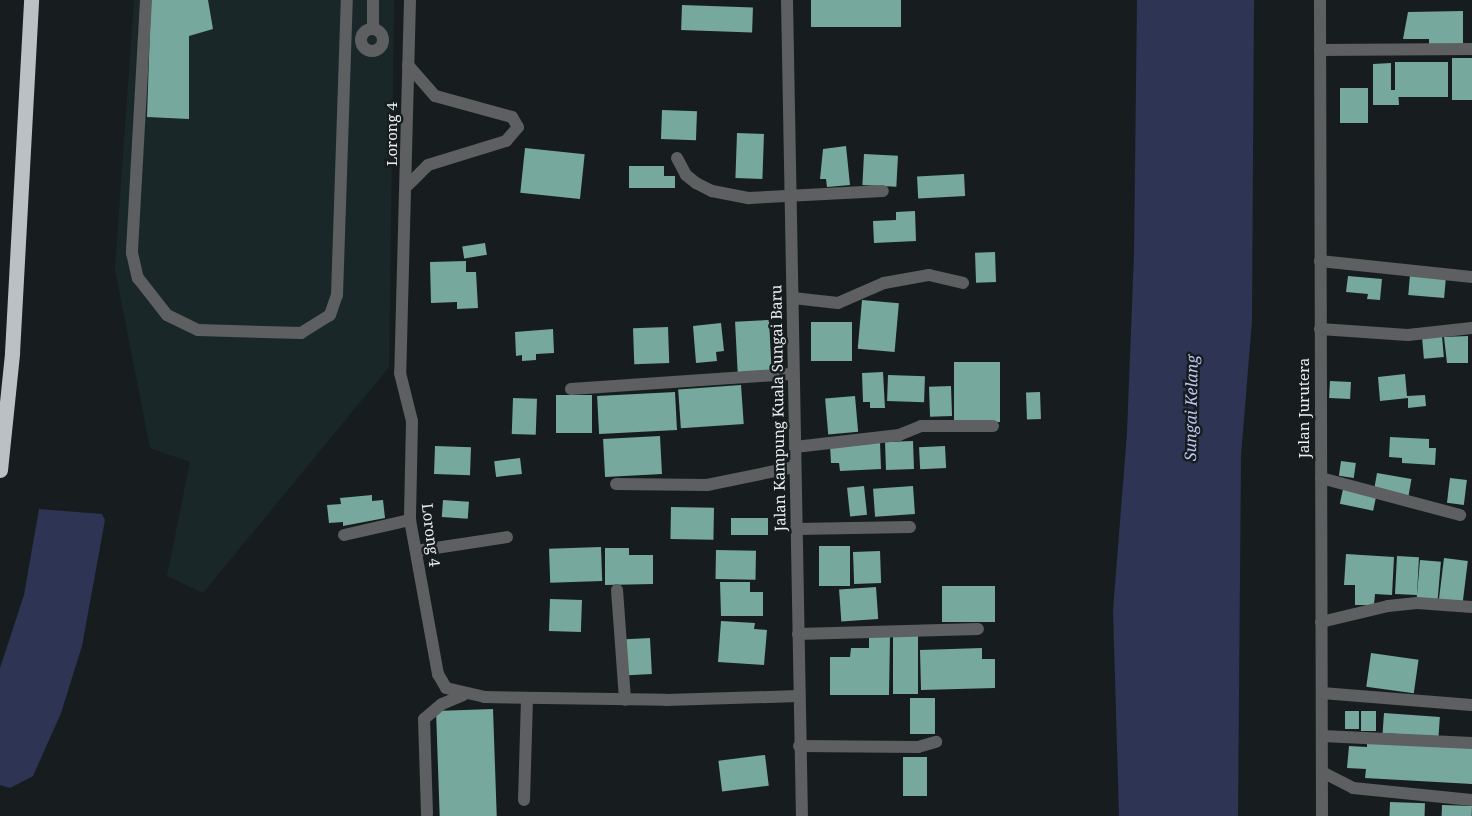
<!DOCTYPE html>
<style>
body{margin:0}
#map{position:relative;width:1472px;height:816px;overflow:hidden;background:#171d1e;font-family:"Noto Serif",serif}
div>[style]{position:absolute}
.built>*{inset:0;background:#1a2729}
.water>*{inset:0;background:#2e3453}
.building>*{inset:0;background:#77a89d;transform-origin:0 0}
.minor>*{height:12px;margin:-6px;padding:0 6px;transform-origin:6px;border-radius:6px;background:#5d5f61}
.minor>.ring{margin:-6px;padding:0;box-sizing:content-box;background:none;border:12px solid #5d5f61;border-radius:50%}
.highway>*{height:15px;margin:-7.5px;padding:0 7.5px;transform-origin:7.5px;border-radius:7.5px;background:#bbc0c5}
span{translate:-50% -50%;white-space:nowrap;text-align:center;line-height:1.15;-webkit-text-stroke:5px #171d1e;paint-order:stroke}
.street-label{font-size:15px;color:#ebefef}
.water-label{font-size:16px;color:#bbc6f5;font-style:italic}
</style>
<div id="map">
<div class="built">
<i style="clip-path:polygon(134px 0,394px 0,389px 367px,203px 593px,167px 576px,190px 462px,150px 448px,115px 269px)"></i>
</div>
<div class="water">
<i style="clip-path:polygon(1137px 0,1254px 0,1252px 321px,1241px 456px,1238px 816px,1119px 816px,1113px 610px,1127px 433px,1134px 253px)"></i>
<i style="clip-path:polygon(39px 509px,102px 514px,105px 520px,82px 646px,61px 713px,33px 776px,10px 788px,0 785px,0 668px,24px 595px)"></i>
</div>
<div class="building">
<i style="clip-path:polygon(151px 0,208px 0,213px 29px,189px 36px,189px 119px,147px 117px)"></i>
<i style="left:811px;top:0;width:90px;height:27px"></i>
<i style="left:682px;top:5px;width:71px;height:25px;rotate:2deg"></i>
<i style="clip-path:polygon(1463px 11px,1463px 44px,1429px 45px,1429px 39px,1403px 39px,1408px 12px)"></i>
<i style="left:1472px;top:58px;width:42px;height:20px;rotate:90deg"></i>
<i style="left:1448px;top:62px;width:35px;height:53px;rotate:90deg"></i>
<i style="clip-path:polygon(1391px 63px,1391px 90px,1398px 90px,1399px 105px,1373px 105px,1373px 64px)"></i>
<i style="left:1368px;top:88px;width:35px;height:28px;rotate:90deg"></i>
<i style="left:662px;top:110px;width:35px;height:29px;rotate:2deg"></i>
<i style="left:737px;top:133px;width:27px;height:45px;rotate:2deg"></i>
<i style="clip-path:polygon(846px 146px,850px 185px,827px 187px,826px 179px,820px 179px,823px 149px)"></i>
<i style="left:525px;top:148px;width:60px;height:45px;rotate:6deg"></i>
<i style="left:864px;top:154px;width:34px;height:31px;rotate:3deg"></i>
<i style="clip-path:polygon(629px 166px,664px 166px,664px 176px,675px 176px,675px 188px,629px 188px)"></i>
<i style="left:964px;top:174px;width:22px;height:47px;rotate:87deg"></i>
<i style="clip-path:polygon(915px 211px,916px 241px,874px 243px,873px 221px,896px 220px,896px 212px)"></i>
<i style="left:485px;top:243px;width:12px;height:23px;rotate:81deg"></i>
<i style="left:995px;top:252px;width:30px;height:20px;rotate:88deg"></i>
<i style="clip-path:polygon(466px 261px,466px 272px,476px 272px,478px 308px,457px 309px,457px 302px,431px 303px,430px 262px)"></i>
<i style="left:1410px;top:275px;width:36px;height:20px;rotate:5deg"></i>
<i style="clip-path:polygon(1348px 276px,1382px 279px,1380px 300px,1367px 299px,1368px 294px,1346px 292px)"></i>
<i style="left:862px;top:300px;width:37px;height:49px;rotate:5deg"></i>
<i style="left:769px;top:320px;width:53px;height:34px;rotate:87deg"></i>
<i style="left:811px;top:322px;width:41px;height:39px"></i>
<i style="clip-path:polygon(721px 323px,724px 351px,716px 352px,717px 361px,696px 363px,693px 326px)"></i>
<i style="left:668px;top:327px;width:36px;height:35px;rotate:88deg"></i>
<i style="clip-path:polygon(553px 329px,554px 353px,536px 354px,536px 360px,522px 361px,522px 355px,516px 356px,515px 332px)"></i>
<i style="left:1442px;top:336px;width:21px;height:20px;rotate:85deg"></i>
<i style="clip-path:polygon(1468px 336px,1468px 363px,1447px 363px,1444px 337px)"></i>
<i style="left:954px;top:362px;width:46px;height:60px"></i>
<i style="clip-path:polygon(883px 372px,885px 408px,870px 408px,870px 402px,863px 402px,862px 373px)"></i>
<i style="clip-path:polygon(1405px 374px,1407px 396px,1425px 395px,1426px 406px,1408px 408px,1408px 398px,1380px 401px,1378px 377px)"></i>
<i style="left:888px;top:375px;width:37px;height:26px;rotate:2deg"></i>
<i style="left:1330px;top:381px;width:21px;height:17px;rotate:3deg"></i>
<i style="left:741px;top:385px;width:39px;height:63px;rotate:86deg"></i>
<i style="left:951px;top:386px;width:30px;height:22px;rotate:88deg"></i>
<i style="left:675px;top:392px;width:38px;height:78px;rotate:87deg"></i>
<i style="left:1040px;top:392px;width:27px;height:14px;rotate:88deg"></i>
<i style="left:556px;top:395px;width:36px;height:38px"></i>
<i style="left:855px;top:396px;width:36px;height:30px;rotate:85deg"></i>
<i style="left:513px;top:398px;width:24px;height:36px;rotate:2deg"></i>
<i style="left:660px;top:436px;width:38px;height:57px;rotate:87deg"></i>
<i style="clip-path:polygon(1390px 437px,1429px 439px,1429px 448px,1436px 448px,1435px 465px,1402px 463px,1402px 458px,1389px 457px)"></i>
<i style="left:913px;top:441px;width:28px;height:28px;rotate:88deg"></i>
<i style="clip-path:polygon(880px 442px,881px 469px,840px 471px,839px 463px,831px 463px,830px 445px)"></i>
<i style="left:435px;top:446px;width:36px;height:28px;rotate:2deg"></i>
<i style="left:945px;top:446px;width:22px;height:26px;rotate:87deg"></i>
<i style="left:520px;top:458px;width:16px;height:26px;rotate:83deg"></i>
<i style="left:1341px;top:461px;width:15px;height:15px;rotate:8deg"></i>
<i style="left:1377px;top:473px;width:35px;height:19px;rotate:10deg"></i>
<i style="left:1450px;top:478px;width:17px;height:25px;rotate:7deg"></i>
<i style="left:864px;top:486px;width:29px;height:17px;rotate:84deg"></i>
<i style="left:913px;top:486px;width:28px;height:40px;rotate:86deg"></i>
<i style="left:1343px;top:489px;width:34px;height:15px;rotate:12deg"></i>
<i style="clip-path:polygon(372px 495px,372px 501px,383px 500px,385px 518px,343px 526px,343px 522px,329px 523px,327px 505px,341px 504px,340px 498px)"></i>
<i style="left:443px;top:500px;width:26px;height:17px;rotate:4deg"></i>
<i style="left:671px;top:507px;width:43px;height:32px;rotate:1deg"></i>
<i style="left:768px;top:518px;width:17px;height:37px;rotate:90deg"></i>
<i style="left:819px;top:546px;width:31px;height:40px"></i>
<i style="left:601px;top:547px;width:34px;height:52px;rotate:88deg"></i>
<i style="clip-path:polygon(605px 548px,629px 548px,629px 555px,653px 555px,653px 584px,605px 585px)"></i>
<i style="left:716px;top:550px;width:40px;height:29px;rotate:1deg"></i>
<i style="left:880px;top:551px;width:32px;height:27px;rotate:88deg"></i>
<i style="clip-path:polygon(1346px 554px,1394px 557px,1392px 595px,1375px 594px,1374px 605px,1355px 605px,1355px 585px,1344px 585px)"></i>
<i style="left:1397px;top:556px;width:22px;height:38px;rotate:3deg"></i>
<i style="left:1444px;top:558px;width:24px;height:44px;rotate:7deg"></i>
<i style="left:1420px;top:560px;width:21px;height:38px;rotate:5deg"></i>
<i style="clip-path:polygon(720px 582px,750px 582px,750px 592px,763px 592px,763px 616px,721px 616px)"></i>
<i style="left:995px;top:586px;width:36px;height:53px;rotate:90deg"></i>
<i style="left:876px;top:587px;width:32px;height:37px;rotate:86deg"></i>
<i style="left:550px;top:599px;width:32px;height:32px;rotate:2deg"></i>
<i style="clip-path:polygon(721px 621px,755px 623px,754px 629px,767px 630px,764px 665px,718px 662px)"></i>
<i style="clip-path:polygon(869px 636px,890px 636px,889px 695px,830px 695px,830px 657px,850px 657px,851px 648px,869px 648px)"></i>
<i style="left:893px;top:636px;width:25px;height:58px"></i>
<i style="left:650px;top:638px;width:36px;height:24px;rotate:87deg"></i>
<i style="clip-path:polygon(982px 648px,982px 659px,995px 659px,995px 688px,921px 690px,920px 650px)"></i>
<i style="left:1371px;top:653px;width:48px;height:34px;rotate:8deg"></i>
<i style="left:910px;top:698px;width:25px;height:36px"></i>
<i style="left:493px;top:709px;width:107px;height:57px;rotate:88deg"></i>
<i style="left:1345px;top:711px;width:14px;height:18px"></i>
<i style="left:1361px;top:711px;width:15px;height:20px"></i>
<i style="left:1384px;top:713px;width:56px;height:20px;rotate:4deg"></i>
<i style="clip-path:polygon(1367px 742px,1472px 748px,1472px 784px,1365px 778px,1366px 769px,1347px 768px,1349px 746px,1367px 747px)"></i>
<i style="left:765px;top:755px;width:31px;height:47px;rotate:83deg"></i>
<i style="left:927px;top:757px;width:39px;height:24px;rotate:90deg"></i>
<i style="left:1390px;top:802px;width:35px;height:14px;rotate:2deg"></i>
<i style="left:1442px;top:805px;width:30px;height:11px;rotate:2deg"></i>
</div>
<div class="minor">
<i style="left:146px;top:0;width:253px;rotate:93.2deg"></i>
<i style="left:132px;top:253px;width:26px;rotate:77deg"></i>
<i style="left:138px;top:278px;width:47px;rotate:51.9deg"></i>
<i style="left:167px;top:315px;width:34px;rotate:26deg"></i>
<i style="left:198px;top:330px;width:103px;rotate:1.7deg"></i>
<i style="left:301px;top:333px;width:34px;rotate:-32deg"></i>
<i style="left:330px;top:315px;width:21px;rotate:-71deg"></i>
<i style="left:337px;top:295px;width:295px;rotate:-88.1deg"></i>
<i style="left:410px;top:0;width:373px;rotate:91.5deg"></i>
<i style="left:400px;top:373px;width:49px;rotate:76deg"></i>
<i style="left:412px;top:421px;width:99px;rotate:91.2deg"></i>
<i style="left:410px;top:520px;width:157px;rotate:79.7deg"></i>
<i style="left:438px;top:674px;width:16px;rotate:60deg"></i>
<i style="left:446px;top:688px;width:39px;rotate:13deg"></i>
<i style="left:484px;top:697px;width:182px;rotate:0.9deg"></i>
<i style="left:666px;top:700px;width:132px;rotate:-1.7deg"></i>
<i style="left:787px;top:0;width:816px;rotate:88.95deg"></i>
<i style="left:1320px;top:0;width:816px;rotate:89.86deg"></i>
<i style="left:373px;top:29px;width:29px;rotate:-90deg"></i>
<i class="ring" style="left:361px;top:29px;width:10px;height:10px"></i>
<i style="left:1320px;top:50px;width:152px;rotate:-0.4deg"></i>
<i style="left:677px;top:158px;width:19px;rotate:62deg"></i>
<i style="left:686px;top:175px;width:13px;rotate:39deg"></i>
<i style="left:696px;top:183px;width:18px;rotate:27deg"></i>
<i style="left:712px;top:191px;width:38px;rotate:11deg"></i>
<i style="left:749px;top:198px;width:134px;rotate:-3deg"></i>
<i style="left:408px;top:185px;width:28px;rotate:-45deg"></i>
<i style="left:428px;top:165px;width:82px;rotate:-17.1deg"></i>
<i style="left:506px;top:141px;width:18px;rotate:-49deg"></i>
<i style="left:518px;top:127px;width:12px;rotate:-121deg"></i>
<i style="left:512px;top:117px;width:80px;rotate:-164.7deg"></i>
<i style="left:435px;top:96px;width:41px;rotate:-131.1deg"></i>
<i style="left:1320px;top:261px;width:153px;rotate:6deg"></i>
<i style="left:793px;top:298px;width:45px;rotate:6.3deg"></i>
<i style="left:838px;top:303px;width:50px;rotate:-23.5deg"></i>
<i style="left:884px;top:283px;width:46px;rotate:-10.1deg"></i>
<i style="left:929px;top:275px;width:35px;rotate:13deg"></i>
<i style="left:1320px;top:329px;width:88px;rotate:3.9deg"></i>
<i style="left:1408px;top:335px;width:64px;rotate:-6.2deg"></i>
<i style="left:571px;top:389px;width:223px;rotate:-3.9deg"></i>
<i style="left:795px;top:447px;width:105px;rotate:-6.6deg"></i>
<i style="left:899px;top:435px;width:24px;rotate:-22deg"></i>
<i style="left:921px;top:426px;width:72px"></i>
<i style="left:1321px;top:478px;width:144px;rotate:14.9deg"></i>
<i style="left:616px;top:484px;width:91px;rotate:0.6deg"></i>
<i style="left:707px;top:485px;width:90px;rotate:-11.6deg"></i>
<i style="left:796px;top:529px;width:114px;rotate:-1deg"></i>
<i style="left:344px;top:535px;width:68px;rotate:-12.8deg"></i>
<i style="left:416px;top:551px;width:92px;rotate:-8.7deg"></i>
<i style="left:617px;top:590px;width:110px;rotate:85.8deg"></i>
<i style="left:1321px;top:622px;width:69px;rotate:-13.4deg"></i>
<i style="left:1388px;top:606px;width:29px;rotate:-6deg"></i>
<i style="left:1417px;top:603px;width:55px;rotate:4.2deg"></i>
<i style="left:798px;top:634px;width:180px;rotate:-1.6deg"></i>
<i style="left:1322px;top:693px;width:150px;rotate:4.6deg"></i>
<i style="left:1322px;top:736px;width:150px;rotate:2.7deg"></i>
<i style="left:799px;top:746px;width:119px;rotate:0.5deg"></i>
<i style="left:918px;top:747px;width:19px;rotate:-16deg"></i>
<i style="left:1324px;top:773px;width:33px;rotate:27deg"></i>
<i style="left:1353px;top:788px;width:120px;rotate:5.8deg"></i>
<i style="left:524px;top:800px;width:102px;rotate:-88.3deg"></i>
<i style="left:427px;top:814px;width:95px;rotate:-91.8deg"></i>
<i style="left:424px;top:719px;width:23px;rotate:-40deg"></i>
<i style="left:442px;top:704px;width:23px;rotate:-23deg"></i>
</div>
<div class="highway">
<i style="left:0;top:470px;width:118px;rotate:-84.1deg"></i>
<i style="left:12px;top:353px;width:354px;rotate:-86.9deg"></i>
</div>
<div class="street-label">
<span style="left:392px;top:134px;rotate:-90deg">Lorong 4</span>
<span style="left:778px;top:408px;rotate:-91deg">Jalan Kampung Kuala Sungai Baru</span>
<span style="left:1304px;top:408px;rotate:-90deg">Jalan Jurutera</span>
<span style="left:431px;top:535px;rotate:83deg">Lorong 4</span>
</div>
<div class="water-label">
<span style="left:1191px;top:408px;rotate:-89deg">Sungai Kelang</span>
</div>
</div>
